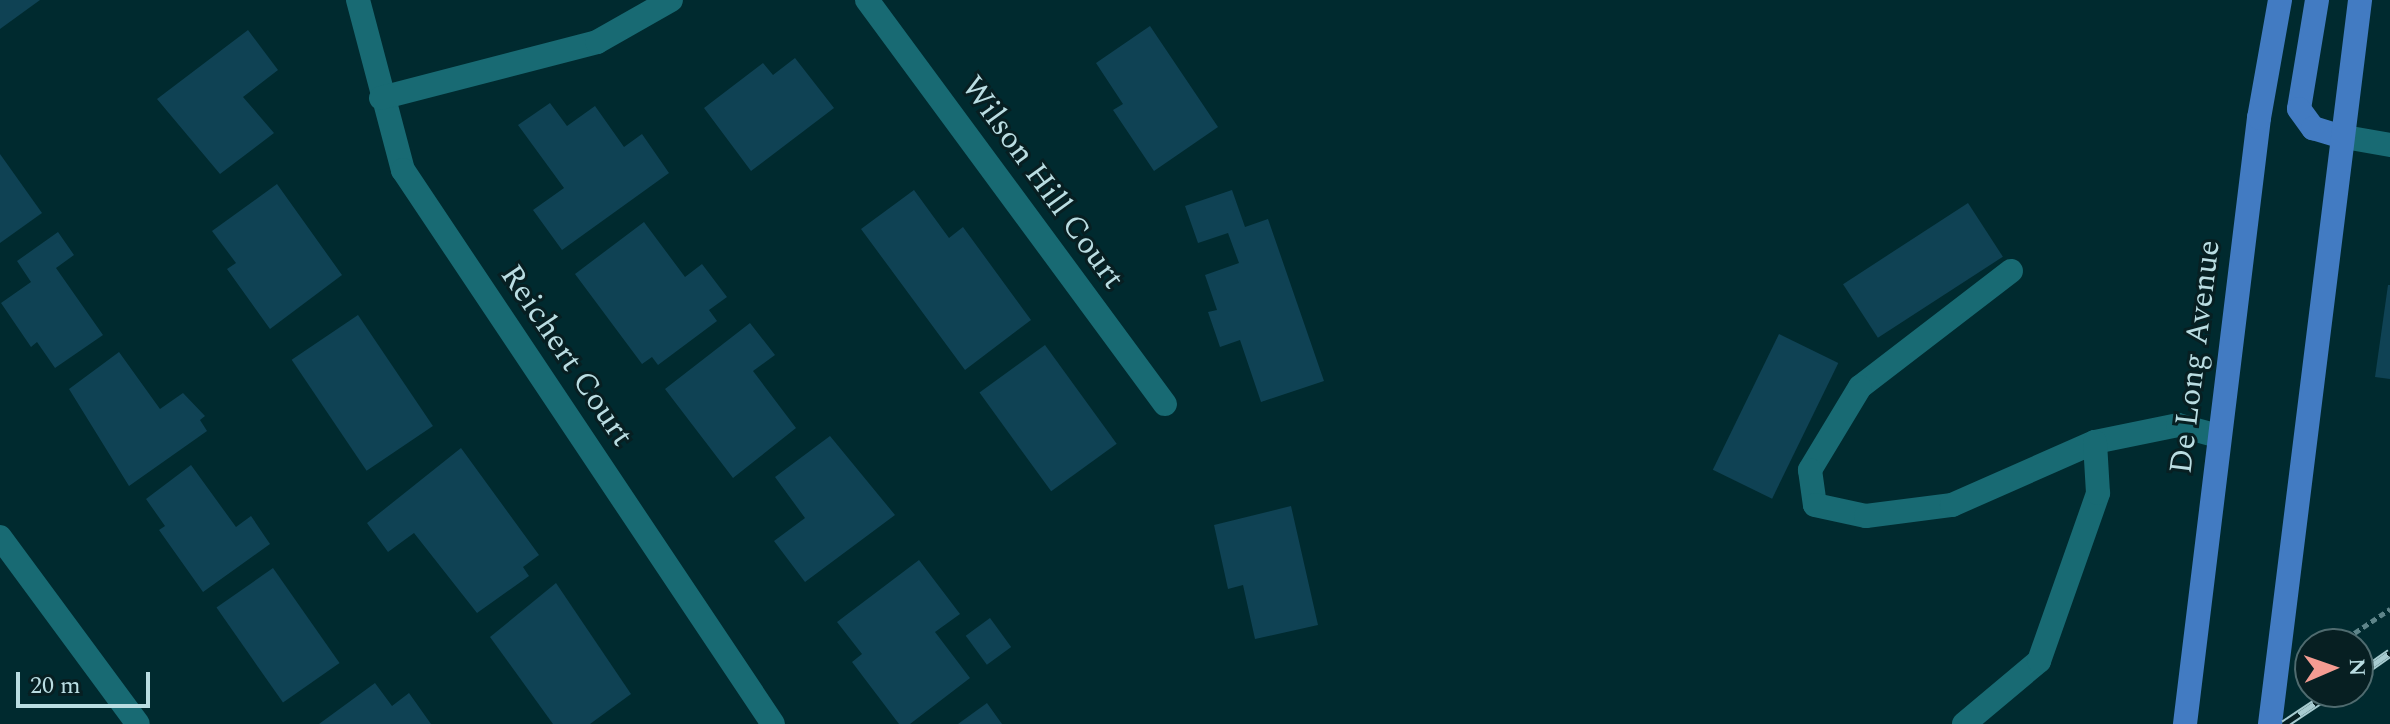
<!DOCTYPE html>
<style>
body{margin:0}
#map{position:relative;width:2390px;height:724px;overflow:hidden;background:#002a2f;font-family:Spectral,serif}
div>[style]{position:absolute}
.building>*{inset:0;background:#0f4254;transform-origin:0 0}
.path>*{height:5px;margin-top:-2.5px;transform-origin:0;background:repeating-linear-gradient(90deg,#5e8489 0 6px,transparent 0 10px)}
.minor>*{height:24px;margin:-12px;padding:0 12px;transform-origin:12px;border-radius:12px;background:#186a73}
.major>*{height:24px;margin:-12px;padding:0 12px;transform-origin:12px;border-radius:12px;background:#427bc2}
.rail>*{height:9px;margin-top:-4.5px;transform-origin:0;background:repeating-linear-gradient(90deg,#071f22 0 18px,#a7cbd0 0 36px);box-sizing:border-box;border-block:2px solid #a7cbd0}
span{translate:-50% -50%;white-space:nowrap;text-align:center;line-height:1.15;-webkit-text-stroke:6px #071f22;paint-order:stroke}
.street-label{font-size:32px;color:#badde2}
.north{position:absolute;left:2294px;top:628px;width:80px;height:80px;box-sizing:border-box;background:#071f22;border:2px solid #4f6b6f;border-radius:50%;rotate:88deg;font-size:22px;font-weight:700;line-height:32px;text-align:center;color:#badde2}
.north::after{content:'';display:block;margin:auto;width:28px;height:36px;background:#f59c92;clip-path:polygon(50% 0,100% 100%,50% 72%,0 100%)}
.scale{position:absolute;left:16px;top:672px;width:134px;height:36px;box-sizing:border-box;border:4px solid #badde2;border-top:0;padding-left:10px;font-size:24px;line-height:28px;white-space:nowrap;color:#badde2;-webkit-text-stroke:6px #071f22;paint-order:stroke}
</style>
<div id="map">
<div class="building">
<i style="clip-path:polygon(0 0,40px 0,0 29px)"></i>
<i style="clip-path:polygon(1150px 26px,1218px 127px,1154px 171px,1113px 110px,1123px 104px,1096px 63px)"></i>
<i style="clip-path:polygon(248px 30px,278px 70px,243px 97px,274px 133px,220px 174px,157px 99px)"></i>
<i style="clip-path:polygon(795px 58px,834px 108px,751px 171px,704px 108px,763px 63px,773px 75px)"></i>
<i style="clip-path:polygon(550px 103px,567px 126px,595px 106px,624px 147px,642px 134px,669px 173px,562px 250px,533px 210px,564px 188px,518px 125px)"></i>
<i style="clip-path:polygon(0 154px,42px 213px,0 243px)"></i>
<i style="clip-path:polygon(277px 184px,342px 275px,270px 329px,227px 269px,236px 263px,212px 231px)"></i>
<i style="clip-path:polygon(914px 190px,949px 238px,963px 227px,1031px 320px,965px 370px,861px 229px)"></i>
<i style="clip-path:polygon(1232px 190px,1245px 227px,1268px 219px,1324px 381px,1261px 402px,1240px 340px,1220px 347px,1208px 312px,1217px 310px,1205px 275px,1239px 263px,1228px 233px,1198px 243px,1185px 206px)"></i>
<i style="left:1968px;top:203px;width:64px;height:149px;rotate:57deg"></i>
<i style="clip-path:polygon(644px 222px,685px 277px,702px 264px,727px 297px,709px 310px,717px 321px,658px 365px,652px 357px,642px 364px,575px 274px)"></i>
<i style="clip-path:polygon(58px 232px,74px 255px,56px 268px,103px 335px,55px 368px,37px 342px,31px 347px,1px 303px,31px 282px,17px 261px)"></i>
<i style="clip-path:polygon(2388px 285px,2390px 285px,2390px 379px,2375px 377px)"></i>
<i style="left:358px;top:315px;width:134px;height:80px;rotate:56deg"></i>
<i style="clip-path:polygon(750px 323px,775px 355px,753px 371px,796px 428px,733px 478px,665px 389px)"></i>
<i style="left:1779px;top:334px;width:66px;height:151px;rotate:26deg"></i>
<i style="left:1045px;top:345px;width:122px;height:81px;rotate:54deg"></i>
<i style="clip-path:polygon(119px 352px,160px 409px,183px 393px,205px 416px,200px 420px,207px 431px,129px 486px,69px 389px)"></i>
<i style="clip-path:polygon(830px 436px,895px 515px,805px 582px,774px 541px,805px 518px,775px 477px)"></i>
<i style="clip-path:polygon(461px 448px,539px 555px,523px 567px,529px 576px,477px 613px,414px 533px,388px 552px,367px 523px)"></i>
<i style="clip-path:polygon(191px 465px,236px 527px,251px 516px,270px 544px,203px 592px,159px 530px,165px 526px,146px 499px)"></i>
<i style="clip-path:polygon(1291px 506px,1318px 625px,1255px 639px,1243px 585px,1228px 589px,1214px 525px)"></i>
<i style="clip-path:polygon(919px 560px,960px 614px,935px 632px,970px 678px,910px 724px,899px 724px,852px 662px,862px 654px,837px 622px)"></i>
<i style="left:273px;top:568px;width:116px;height:69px;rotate:55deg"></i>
<i style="clip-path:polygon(556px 583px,631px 694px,590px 724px,553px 724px,490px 637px)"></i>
<i style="left:990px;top:618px;width:36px;height:30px;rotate:54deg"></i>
<i style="clip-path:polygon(375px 683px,392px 706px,409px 693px,431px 724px,319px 724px)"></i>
<i style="clip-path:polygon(987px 703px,1002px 724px,958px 724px)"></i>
</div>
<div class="path">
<i style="left:2338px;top:644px;width:63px;rotate:-33.9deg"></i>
</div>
<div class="minor">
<i style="left:358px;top:0;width:176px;rotate:75.2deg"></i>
<i style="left:403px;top:170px;width:666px;rotate:56.26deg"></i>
<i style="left:867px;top:0;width:502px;rotate:53.59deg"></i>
<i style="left:381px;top:98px;width:223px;rotate:-14.5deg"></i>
<i style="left:597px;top:42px;width:85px;rotate:-29.6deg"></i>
<i style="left:2339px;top:136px;width:52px;rotate:10deg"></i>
<i style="left:2011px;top:271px;width:190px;rotate:142.5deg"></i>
<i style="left:1860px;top:387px;width:97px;rotate:121.1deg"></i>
<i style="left:1810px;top:470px;width:35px;rotate:82deg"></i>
<i style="left:1815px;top:505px;width:52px;rotate:12.2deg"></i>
<i style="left:1866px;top:516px;width:87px;rotate:-7.3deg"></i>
<i style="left:1952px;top:505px;width:156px;rotate:-23.8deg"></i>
<i style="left:2095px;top:442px;width:85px;rotate:-11.6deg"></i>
<i style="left:2178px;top:425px;width:41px;rotate:15.4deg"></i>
<i style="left:0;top:537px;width:232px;rotate:53.6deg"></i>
<i style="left:1964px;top:724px;width:98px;rotate:-40deg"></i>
<i style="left:2039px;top:661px;width:178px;rotate:-70.6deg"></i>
<i style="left:2098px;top:493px;width:51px;rotate:-93.4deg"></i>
</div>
<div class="major">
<i style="left:2317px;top:0;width:110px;rotate:99.4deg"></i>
<i style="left:2299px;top:109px;width:24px;rotate:54deg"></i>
<i style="left:2313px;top:128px;width:27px;rotate:17deg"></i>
<i style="left:2185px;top:724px;width:611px;rotate:-83.04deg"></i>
<i style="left:2259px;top:118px;width:120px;rotate:-79.9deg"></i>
<i style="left:2270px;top:724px;width:730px;rotate:-82.91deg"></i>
</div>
<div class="rail">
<i style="left:2358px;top:675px;width:39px;rotate:-35deg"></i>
<i style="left:2284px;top:724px;width:58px;rotate:-33.7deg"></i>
</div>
<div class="street-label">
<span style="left:1042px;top:183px;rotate:54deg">Wilson Hill Court</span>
<span style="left:566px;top:356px;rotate:56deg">Reichert Court</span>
<span style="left:2196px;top:357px;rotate:-83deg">De Long Avenue</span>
</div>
<div class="north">N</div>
<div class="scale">20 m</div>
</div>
